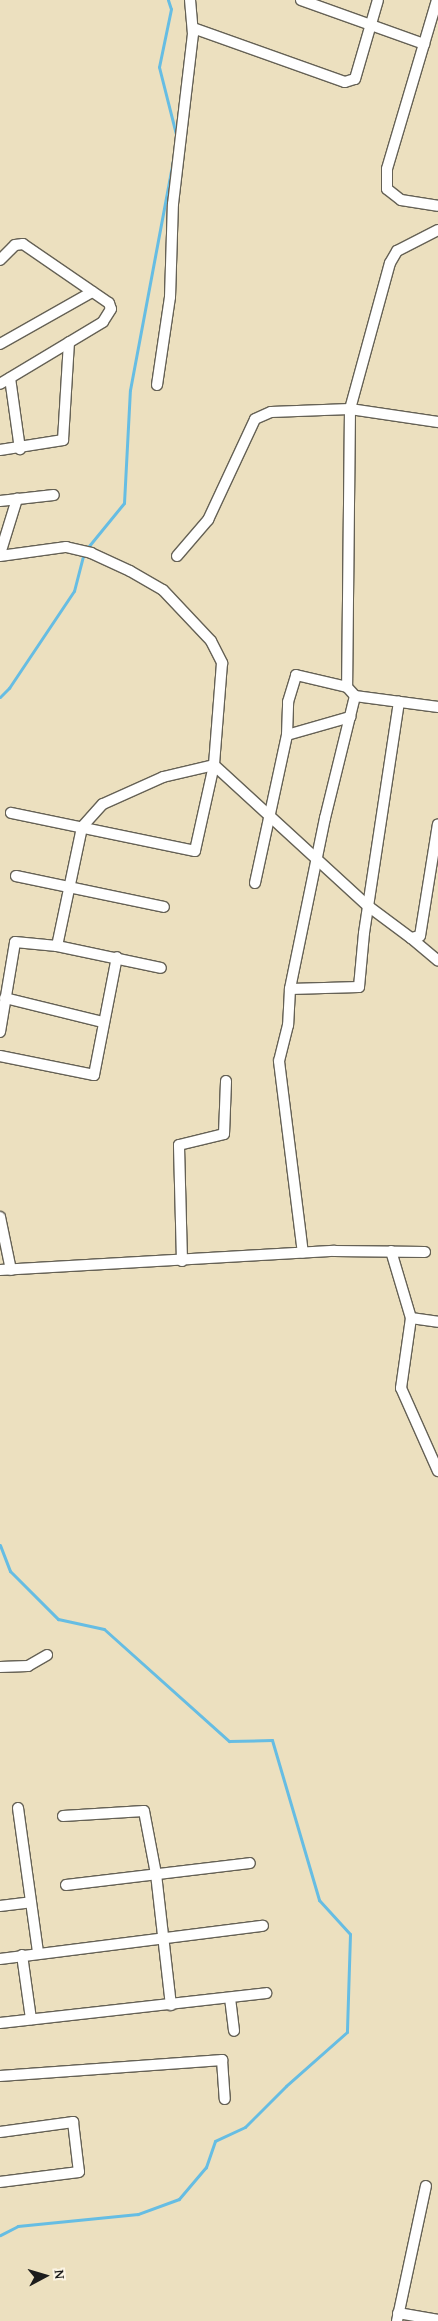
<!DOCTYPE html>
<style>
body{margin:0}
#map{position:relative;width:438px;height:2321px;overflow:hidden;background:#ece0bf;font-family:"Gentium Book Plus",serif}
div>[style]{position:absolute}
.stream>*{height:3px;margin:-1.5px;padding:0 1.5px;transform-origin:1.5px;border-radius:1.5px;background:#66bde3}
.roads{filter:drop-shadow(1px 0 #656155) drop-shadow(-1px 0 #656155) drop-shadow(0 1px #656155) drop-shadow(0 -1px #656155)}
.minor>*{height:10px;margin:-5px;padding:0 5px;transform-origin:5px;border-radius:5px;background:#fff}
span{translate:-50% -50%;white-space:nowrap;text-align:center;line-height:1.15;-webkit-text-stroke:4.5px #fcf5e5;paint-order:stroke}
.north{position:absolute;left:20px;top:2251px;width:50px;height:50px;-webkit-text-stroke:4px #fcf5e5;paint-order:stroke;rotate:84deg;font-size:14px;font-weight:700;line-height:20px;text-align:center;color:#1c1c1c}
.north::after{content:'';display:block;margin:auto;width:18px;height:22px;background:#1c1c1c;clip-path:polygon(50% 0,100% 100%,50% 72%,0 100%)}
</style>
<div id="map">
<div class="stream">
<i style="left:168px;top:0;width:9px;rotate:72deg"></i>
<i style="left:171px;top:9px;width:59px;rotate:101.7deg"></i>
<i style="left:159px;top:67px;width:73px;rotate:75.8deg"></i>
<i style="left:0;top:697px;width:13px;rotate:-45deg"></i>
<i style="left:9px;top:688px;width:117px;rotate:-56.2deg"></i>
<i style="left:74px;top:591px;width:40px;rotate:-75.6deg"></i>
<i style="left:84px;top:552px;width:63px;rotate:-50.8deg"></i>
<i style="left:124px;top:503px;width:113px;rotate:-87deg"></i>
<i style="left:130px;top:390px;width:238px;rotate:-79.4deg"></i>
<i style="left:0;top:1545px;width:28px;rotate:69deg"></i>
<i style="left:10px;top:1571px;width:68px;rotate:45deg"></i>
<i style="left:58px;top:1619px;width:47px;rotate:12.3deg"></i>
<i style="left:104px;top:1629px;width:168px;rotate:41.9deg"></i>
<i style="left:229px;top:1741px;width:43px;rotate:-1.3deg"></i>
<i style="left:272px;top:1740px;width:167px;rotate:73.6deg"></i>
<i style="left:319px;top:1900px;width:46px;rotate:47.6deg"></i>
<i style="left:350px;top:1934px;width:98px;rotate:91.8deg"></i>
<i style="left:347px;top:2032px;width:81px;rotate:138.5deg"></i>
<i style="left:286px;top:2086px;width:58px;rotate:135deg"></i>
<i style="left:245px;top:2127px;width:33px;rotate:155deg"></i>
<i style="left:215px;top:2141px;width:28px;rotate:109deg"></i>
<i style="left:206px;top:2167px;width:42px;rotate:130.2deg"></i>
<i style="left:179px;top:2199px;width:44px;rotate:159.9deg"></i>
<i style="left:138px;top:2214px;width:121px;rotate:174.3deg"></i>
<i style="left:18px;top:2226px;width:20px;rotate:153deg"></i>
</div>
<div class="roads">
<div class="minor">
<i style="left:301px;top:0;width:131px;rotate:19.7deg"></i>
<i style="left:437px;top:0;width:176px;rotate:106.5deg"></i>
<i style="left:387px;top:169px;width:20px;rotate:90deg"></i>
<i style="left:387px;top:189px;width:18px;rotate:38deg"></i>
<i style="left:401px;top:200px;width:37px;rotate:9deg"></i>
<i style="left:193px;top:28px;width:161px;rotate:19.6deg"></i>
<i style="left:345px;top:82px;width:10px;rotate:-17deg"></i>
<i style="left:355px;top:79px;width:82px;rotate:-73.8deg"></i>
<i style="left:0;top:260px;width:21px;rotate:-45deg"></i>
<i style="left:15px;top:245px;width:8px;rotate:-7deg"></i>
<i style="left:23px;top:244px;width:104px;rotate:34.5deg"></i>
<i style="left:109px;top:303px;width:6px;rotate:72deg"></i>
<i style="left:111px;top:309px;width:15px;rotate:122deg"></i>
<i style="left:103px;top:322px;width:120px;rotate:149deg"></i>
<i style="left:0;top:344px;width:106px;rotate:-29.5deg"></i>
<i style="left:10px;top:378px;width:72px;rotate:82deg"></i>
<i style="left:157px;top:385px;width:89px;rotate:-81.6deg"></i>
<i style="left:170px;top:297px;width:93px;rotate:-88.2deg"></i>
<i style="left:173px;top:204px;width:171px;rotate:-83.3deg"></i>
<i style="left:193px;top:34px;width:34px;rotate:-95deg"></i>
<i style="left:438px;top:422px;width:89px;rotate:-171.6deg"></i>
<i style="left:350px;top:409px;width:278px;rotate:90.6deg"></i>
<i style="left:347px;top:687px;width:12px;rotate:48deg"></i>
<i style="left:355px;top:696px;width:84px;rotate:7.5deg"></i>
<i style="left:0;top:450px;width:64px;rotate:-9deg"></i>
<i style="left:63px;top:440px;width:98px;rotate:-86.5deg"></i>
<i style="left:0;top:501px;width:54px;rotate:-6.3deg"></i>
<i style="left:0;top:554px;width:58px;rotate:-72.8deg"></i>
<i style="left:0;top:556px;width:67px;rotate:-7.8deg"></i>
<i style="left:66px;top:547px;width:26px;rotate:13deg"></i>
<i style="left:91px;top:553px;width:43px;rotate:24.8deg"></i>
<i style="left:130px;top:571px;width:38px;rotate:30deg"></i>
<i style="left:163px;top:590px;width:70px;rotate:46.7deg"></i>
<i style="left:211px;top:641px;width:25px;rotate:63deg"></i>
<i style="left:222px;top:663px;width:102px;rotate:94.5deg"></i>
<i style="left:214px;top:765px;width:88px;rotate:102.5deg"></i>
<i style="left:195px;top:851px;width:188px;rotate:-168.3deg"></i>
<i style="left:177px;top:556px;width:48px;rotate:-49.3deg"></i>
<i style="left:208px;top:520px;width:111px;rotate:-65deg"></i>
<i style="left:255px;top:419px;width:17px;rotate:-24deg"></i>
<i style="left:271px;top:412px;width:79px;rotate:-2.2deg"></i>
<i style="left:350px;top:409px;width:151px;rotate:-74.7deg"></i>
<i style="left:390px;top:263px;width:14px;rotate:-60deg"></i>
<i style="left:397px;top:251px;width:46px;rotate:-27.1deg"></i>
<i style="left:355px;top:696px;width:126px;rotate:103.8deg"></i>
<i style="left:325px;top:818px;width:175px;rotate:101.6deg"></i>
<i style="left:290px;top:989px;width:69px;rotate:-1.7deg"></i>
<i style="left:359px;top:987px;width:54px;rotate:-84.7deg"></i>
<i style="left:364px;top:933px;width:234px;rotate:-81.4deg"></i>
<i style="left:287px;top:735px;width:66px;rotate:-15.9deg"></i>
<i style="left:16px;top:876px;width:151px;rotate:11.8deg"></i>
<i style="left:255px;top:883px;width:151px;rotate:-77.8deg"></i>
<i style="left:287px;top:735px;width:33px;rotate:-88deg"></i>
<i style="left:288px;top:702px;width:28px;rotate:-73deg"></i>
<i style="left:296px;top:675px;width:52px;rotate:13.2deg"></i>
<i style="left:411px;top:938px;width:35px;rotate:40deg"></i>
<i style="left:57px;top:946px;width:122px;rotate:-78.1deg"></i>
<i style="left:82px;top:827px;width:31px;rotate:-48deg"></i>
<i style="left:103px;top:804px;width:66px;rotate:-24.2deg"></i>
<i style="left:163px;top:777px;width:52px;rotate:-13.2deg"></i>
<i style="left:214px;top:765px;width:209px;rotate:42.5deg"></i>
<i style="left:368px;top:906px;width:54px;rotate:36.7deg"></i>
<i style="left:411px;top:938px;width:9px;rotate:-13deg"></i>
<i style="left:420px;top:936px;width:113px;rotate:-80.9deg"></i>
<i style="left:290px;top:989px;width:36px;rotate:93deg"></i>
<i style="left:288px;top:1025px;width:37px;rotate:104deg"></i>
<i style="left:279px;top:1061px;width:193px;rotate:82.9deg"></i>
<i style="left:5px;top:998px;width:101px;rotate:13.8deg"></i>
<i style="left:0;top:1032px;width:91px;rotate:-80.5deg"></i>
<i style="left:15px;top:942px;width:42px;rotate:5.4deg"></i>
<i style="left:57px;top:946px;width:106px;rotate:11.9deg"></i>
<i style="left:0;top:1056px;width:96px;rotate:11.4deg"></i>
<i style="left:94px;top:1075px;width:120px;rotate:-79deg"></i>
<i style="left:0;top:1217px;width:54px;rotate:78.3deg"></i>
<i style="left:391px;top:1251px;width:70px;rotate:73.4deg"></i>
<i style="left:411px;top:1318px;width:71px;rotate:98.1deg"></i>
<i style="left:401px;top:1388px;width:91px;rotate:66deg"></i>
<i style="left:182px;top:1261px;width:116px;rotate:-91.5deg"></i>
<i style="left:179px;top:1145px;width:46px;rotate:-13.7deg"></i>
<i style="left:224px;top:1134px;width:53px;rotate:-87.8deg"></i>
<i style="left:0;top:1270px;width:335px;rotate:-3.3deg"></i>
<i style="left:334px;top:1251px;width:91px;rotate:0.6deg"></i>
<i style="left:411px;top:1318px;width:27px;rotate:8deg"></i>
<i style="left:0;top:1667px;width:28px;rotate:-2deg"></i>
<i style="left:28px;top:1666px;width:22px;rotate:-30deg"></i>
<i style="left:18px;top:1808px;width:146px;rotate:82.1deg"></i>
<i style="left:63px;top:1816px;width:81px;rotate:-3.5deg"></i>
<i style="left:144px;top:1811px;width:64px;rotate:79.2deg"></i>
<i style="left:156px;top:1874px;width:132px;rotate:83.5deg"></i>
<i style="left:66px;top:1885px;width:185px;rotate:-6.8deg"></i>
<i style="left:0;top:1906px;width:31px;rotate:-7deg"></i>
<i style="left:22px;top:1955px;width:65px;rotate:82deg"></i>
<i style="left:0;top:1959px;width:265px;rotate:-7.2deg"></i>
<i style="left:230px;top:1998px;width:33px;rotate:83deg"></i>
<i style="left:0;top:2023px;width:268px;rotate:-6.4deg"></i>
<i style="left:0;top:2076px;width:223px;rotate:-4.1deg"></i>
<i style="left:222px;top:2060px;width:39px;rotate:86deg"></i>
<i style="left:0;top:2132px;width:74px;rotate:-7.8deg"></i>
<i style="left:73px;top:2122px;width:50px;rotate:83.2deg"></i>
<i style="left:79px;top:2172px;width:80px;rotate:172.8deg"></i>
<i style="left:398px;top:2313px;width:41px;rotate:9.9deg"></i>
<i style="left:397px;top:2321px;width:138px;rotate:-77.9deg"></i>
</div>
</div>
<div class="north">N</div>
</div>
